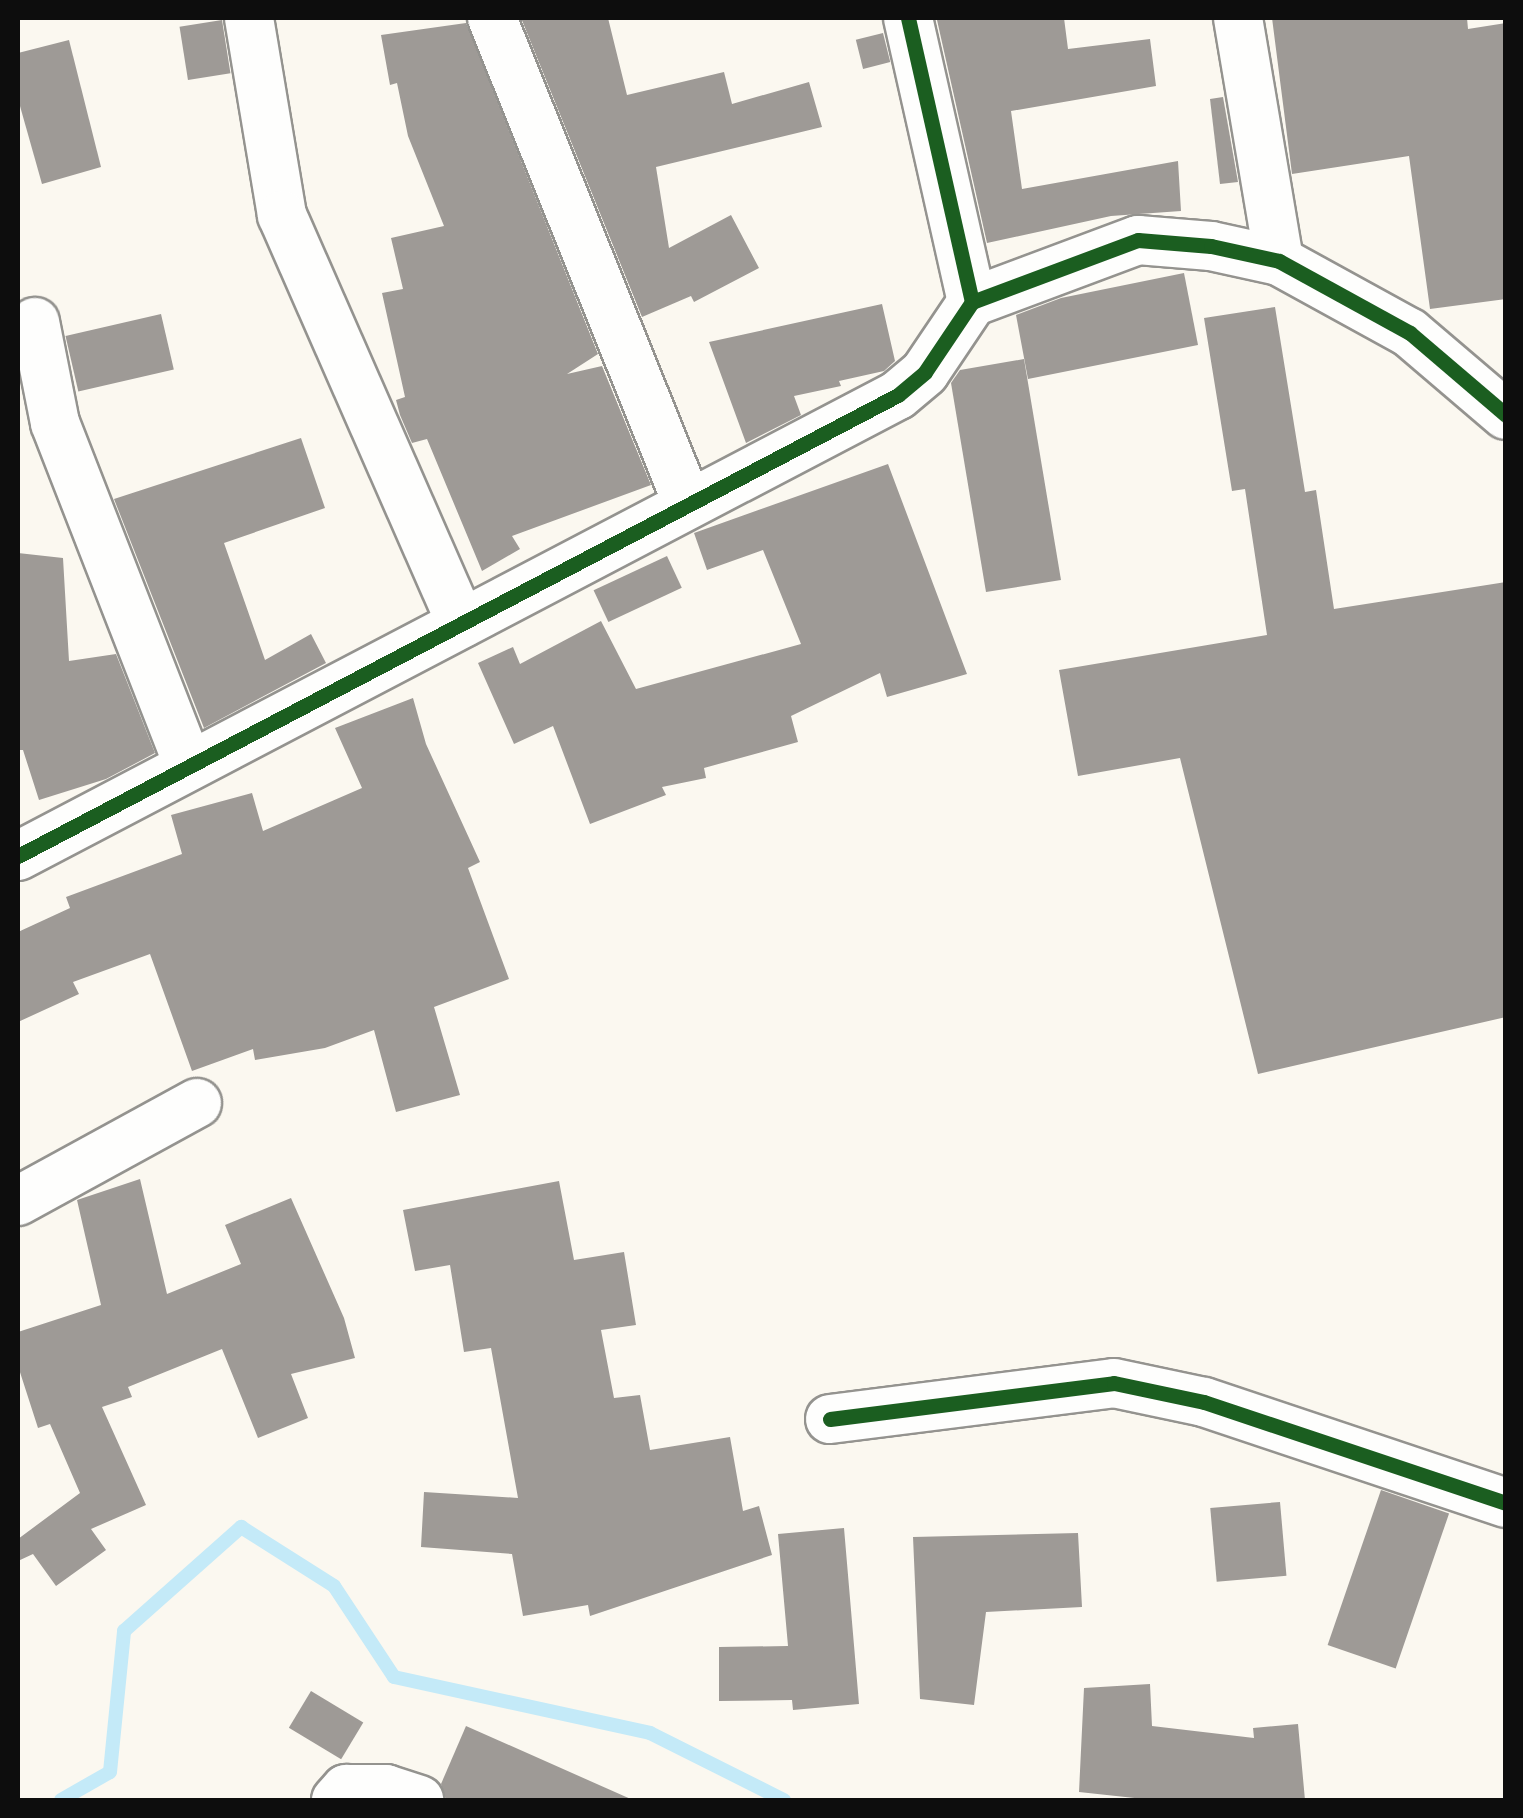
<!DOCTYPE html>
<style>
body{margin:0}
#map{position:relative;width:1523px;height:1818px;overflow:hidden;background:#fbf8f0;font-family:"Crimson Pro",serif}
div>[style]{position:absolute}
.stream>*{height:14px;margin:-7px;padding:0 7px;transform-origin:7px;border-radius:7px;background:#c4eaf8}
.building>*{inset:0;background:#9e9a96;transform-origin:0 0}
.roads{filter:drop-shadow(2px 0 #94938f) drop-shadow(-2px 0 #94938f) drop-shadow(0 2px #94938f) drop-shadow(0 -2px #94938f)}
.minor>*{height:48px;margin:-24px;padding:0 24px;transform-origin:24px;border-radius:24px;background:#fefefd}
.cycleway>*{height:15px;margin:-7.5px;padding:0 7.5px;transform-origin:7.5px;border-radius:7.5px;background:#1b5e20}
span{translate:-50% -50%;white-space:nowrap;text-align:center;line-height:1.15;-webkit-text-stroke:10px #fff;paint-order:stroke}
.frame{position:absolute;inset:0;border:20px solid #0d0d0d;pointer-events:none}
</style>
<div id="map">
<div class="stream">
<i style="left:61px;top:1800px;width:56px;rotate:-29.7deg"></i>
<i style="left:110px;top:1772px;width:142px;rotate:-84.3deg"></i>
<i style="left:124px;top:1631px;width:157px;rotate:-41.6deg"></i>
<i style="left:241px;top:1527px;width:110px;rotate:32.4deg"></i>
<i style="left:334px;top:1586px;width:109px;rotate:56.6deg"></i>
<i style="left:394px;top:1677px;width:262px;rotate:12.3deg"></i>
<i style="left:650px;top:1733px;width:150px;rotate:26.6deg"></i>
</div>
<div class="building">
<i style="clip-path:polygon(521px 18px,608px 18px,627px 95px,724px 72px,732px 104px,809px 82px,822px 127px,656px 167px,669px 248px,731px 215px,759px 268px,694px 302px,691px 296px,642px 317px)"></i>
<i style="clip-path:polygon(1064px 18px,1068px 49px,1150px 39px,1156px 86px,1011px 111px,1022px 189px,1178px 161px,1181px 211px,1111px 216px,987px 243px,937px 20px)"></i>
<i style="clip-path:polygon(1272px 18px,1467px 18px,1468px 29px,1506px 23px,1506px 299px,1430px 309px,1409px 156px,1292px 174px)"></i>
<i style="left:222px;top:20px;width:54px;height:43px;rotate:81deg"></i>
<i style="clip-path:polygon(466px 23px,598px 354px,567px 374px,602px 366px,651px 485px,512px 536px,520px 549px,482px 571px,427px 439px,412px 443px,400px 415px,396px 400px,405px 397px,382px 293px,403px 289px,391px 238px,444px 226px,408px 136px,397px 83px,390px 85px,381px 35px)"></i>
<i style="left:883px;top:33px;width:30px;height:28px;rotate:76deg"></i>
<i style="clip-path:polygon(69px 40px,101px 167px,42px 184px,18px 99px,18px 53px)"></i>
<i style="clip-path:polygon(1223px 97px,1238px 182px,1220px 184px,1210px 99px)"></i>
<i style="clip-path:polygon(1184px 273px,1198px 345px,1028px 379px,1016px 315px,1061px 298px)"></i>
<i style="clip-path:polygon(882px 304px,895px 361px,884px 371px,839px 381px,841px 386px,794px 396px,801px 415px,746px 443px,709px 342px)"></i>
<i style="clip-path:polygon(1275px 307px,1305px 492px,1316px 490px,1334px 609px,1506px 582px,1506px 1017px,1258px 1074px,1180px 758px,1078px 776px,1059px 670px,1267px 635px,1245px 489px,1232px 491px,1204px 318px)"></i>
<i style="left:161px;top:314px;width:57px;height:98px;rotate:77deg"></i>
<i style="clip-path:polygon(1024px 359px,1061px 580px,986px 592px,951px 383px,960px 370px)"></i>
<i style="clip-path:polygon(301px 438px,325px 508px,224px 543px,265px 660px,311px 634px,326px 663px,204px 728px,114px 499px)"></i>
<i style="clip-path:polygon(888px 464px,967px 674px,887px 697px,880px 673px,791px 716px,798px 742px,704px 768px,706px 778px,662px 787px,666px 795px,590px 824px,553px 726px,514px 744px,478px 663px,513px 647px,520px 664px,601px 621px,636px 689px,801px 644px,763px 550px,707px 570px,694px 533px)"></i>
<i style="clip-path:polygon(18px 553px,63px 558px,69px 661px,116px 654px,155px 753px,106px 779px,39px 800px,23px 750px,18px 750px)"></i>
<i style="left:667px;top:556px;width:35px;height:81px;rotate:65deg"></i>
<i style="clip-path:polygon(413px 698px,426px 744px,480px 862px,468px 868px,509px 979px,434px 1007px,460px 1095px,396px 1112px,374px 1030px,325px 1048px,255px 1060px,253px 1049px,192px 1071px,150px 954px,73px 982px,79px 994px,18px 1022px,18px 932px,70px 908px,66px 897px,182px 854px,171px 815px,252px 793px,263px 831px,362px 788px,335px 728px)"></i>
<i style="clip-path:polygon(140px 1179px,167px 1294px,241px 1264px,225px 1225px,291px 1198px,344px 1318px,355px 1358px,291px 1374px,308px 1418px,258px 1438px,222px 1349px,128px 1387px,132px 1397px,102px 1407px,146px 1505px,91px 1529px,106px 1550px,56px 1586px,33px 1554px,18px 1561px,18px 1539px,80px 1493px,50px 1424px,38px 1428px,18px 1366px,18px 1332px,101px 1305px,77px 1200px)"></i>
<i style="clip-path:polygon(559px 1181px,574px 1260px,624px 1252px,636px 1325px,601px 1330px,614px 1398px,640px 1395px,650px 1450px,730px 1437px,743px 1511px,759px 1506px,772px 1555px,590px 1616px,588px 1605px,523px 1616px,512px 1554px,421px 1547px,424px 1492px,518px 1498px,491px 1348px,464px 1352px,450px 1265px,415px 1271px,403px 1210px)"></i>
<i style="left:1381px;top:1490px;width:72px;height:164px;rotate:19deg"></i>
<i style="left:1280px;top:1502px;width:74px;height:70px;rotate:85deg"></i>
<i style="clip-path:polygon(844px 1528px,859px 1704px,793px 1710px,792px 1700px,719px 1701px,719px 1647px,788px 1646px,778px 1534px)"></i>
<i style="clip-path:polygon(1078px 1533px,1082px 1607px,986px 1612px,974px 1705px,920px 1699px,913px 1537px)"></i>
<i style="clip-path:polygon(1150px 1684px,1152px 1726px,1254px 1738px,1253px 1728px,1298px 1724px,1305px 1800px,1153px 1800px,1079px 1792px,1084px 1688px)"></i>
<i style="left:311px;top:1691px;width:61px;height:43px;rotate:31deg"></i>
<i style="clip-path:polygon(466px 1726px,633px 1800px,446px 1800px,441px 1784px)"></i>
</div>
<div class="roads">
<div class="minor">
<i style="left:249px;top:18px;width:200px;rotate:80.5deg"></i>
<i style="left:282px;top:215px;width:446px;rotate:66.3deg"></i>
<i style="left:492px;top:18px;width:522px;rotate:68.06deg"></i>
<i style="left:908px;top:18px;width:291px;rotate:77.3deg"></i>
<i style="left:972px;top:302px;width:177px;rotate:-20.5deg"></i>
<i style="left:1138px;top:240px;width:73px;rotate:4.7deg"></i>
<i style="left:1211px;top:246px;width:70px;rotate:12.4deg"></i>
<i style="left:1279px;top:261px;width:149px;rotate:28.8deg"></i>
<i style="left:1410px;top:333px;width:126px;rotate:40.5deg"></i>
<i style="left:1238px;top:18px;width:246px;rotate:80.4deg"></i>
<i style="left:35px;top:322px;width:103px;rotate:78.8deg"></i>
<i style="left:55px;top:423px;width:368px;rotate:68.7deg"></i>
<i style="left:18px;top:856px;width:993px;rotate:-27.65deg"></i>
<i style="left:898px;top:395px;width:35px;rotate:-40deg"></i>
<i style="left:925px;top:372px;width:84px;rotate:-56.1deg"></i>
<i style="left:18px;top:1201px;width:204px;rotate:-28.7deg"></i>
<i style="left:830px;top:1419px;width:286px;rotate:-7.2deg"></i>
<i style="left:1114px;top:1383px;width:92px;rotate:11.9deg"></i>
<i style="left:1204px;top:1402px;width:318px;rotate:18.5deg"></i>
<i style="left:336px;top:1800px;width:15px;rotate:-48deg"></i>
<i style="left:346px;top:1789px;width:40px"></i>
<i style="left:386px;top:1789px;width:35px;rotate:18deg"></i>
</div>
</div>
<div class="cycleway">
<i style="left:908px;top:18px;width:291px;rotate:77.3deg"></i>
<i style="left:972px;top:302px;width:177px;rotate:-20.5deg"></i>
<i style="left:1138px;top:240px;width:73px;rotate:4.7deg"></i>
<i style="left:1211px;top:246px;width:70px;rotate:12.4deg"></i>
<i style="left:1279px;top:261px;width:149px;rotate:28.8deg"></i>
<i style="left:1410px;top:333px;width:126px;rotate:40.5deg"></i>
<i style="left:18px;top:856px;width:993px;rotate:-27.65deg"></i>
<i style="left:898px;top:395px;width:35px;rotate:-40deg"></i>
<i style="left:925px;top:372px;width:84px;rotate:-56.1deg"></i>
<i style="left:830px;top:1419px;width:286px;rotate:-7.2deg"></i>
<i style="left:1114px;top:1383px;width:92px;rotate:11.9deg"></i>
<i style="left:1204px;top:1402px;width:318px;rotate:18.5deg"></i>
</div>
<div class="frame"></div>
</div>
